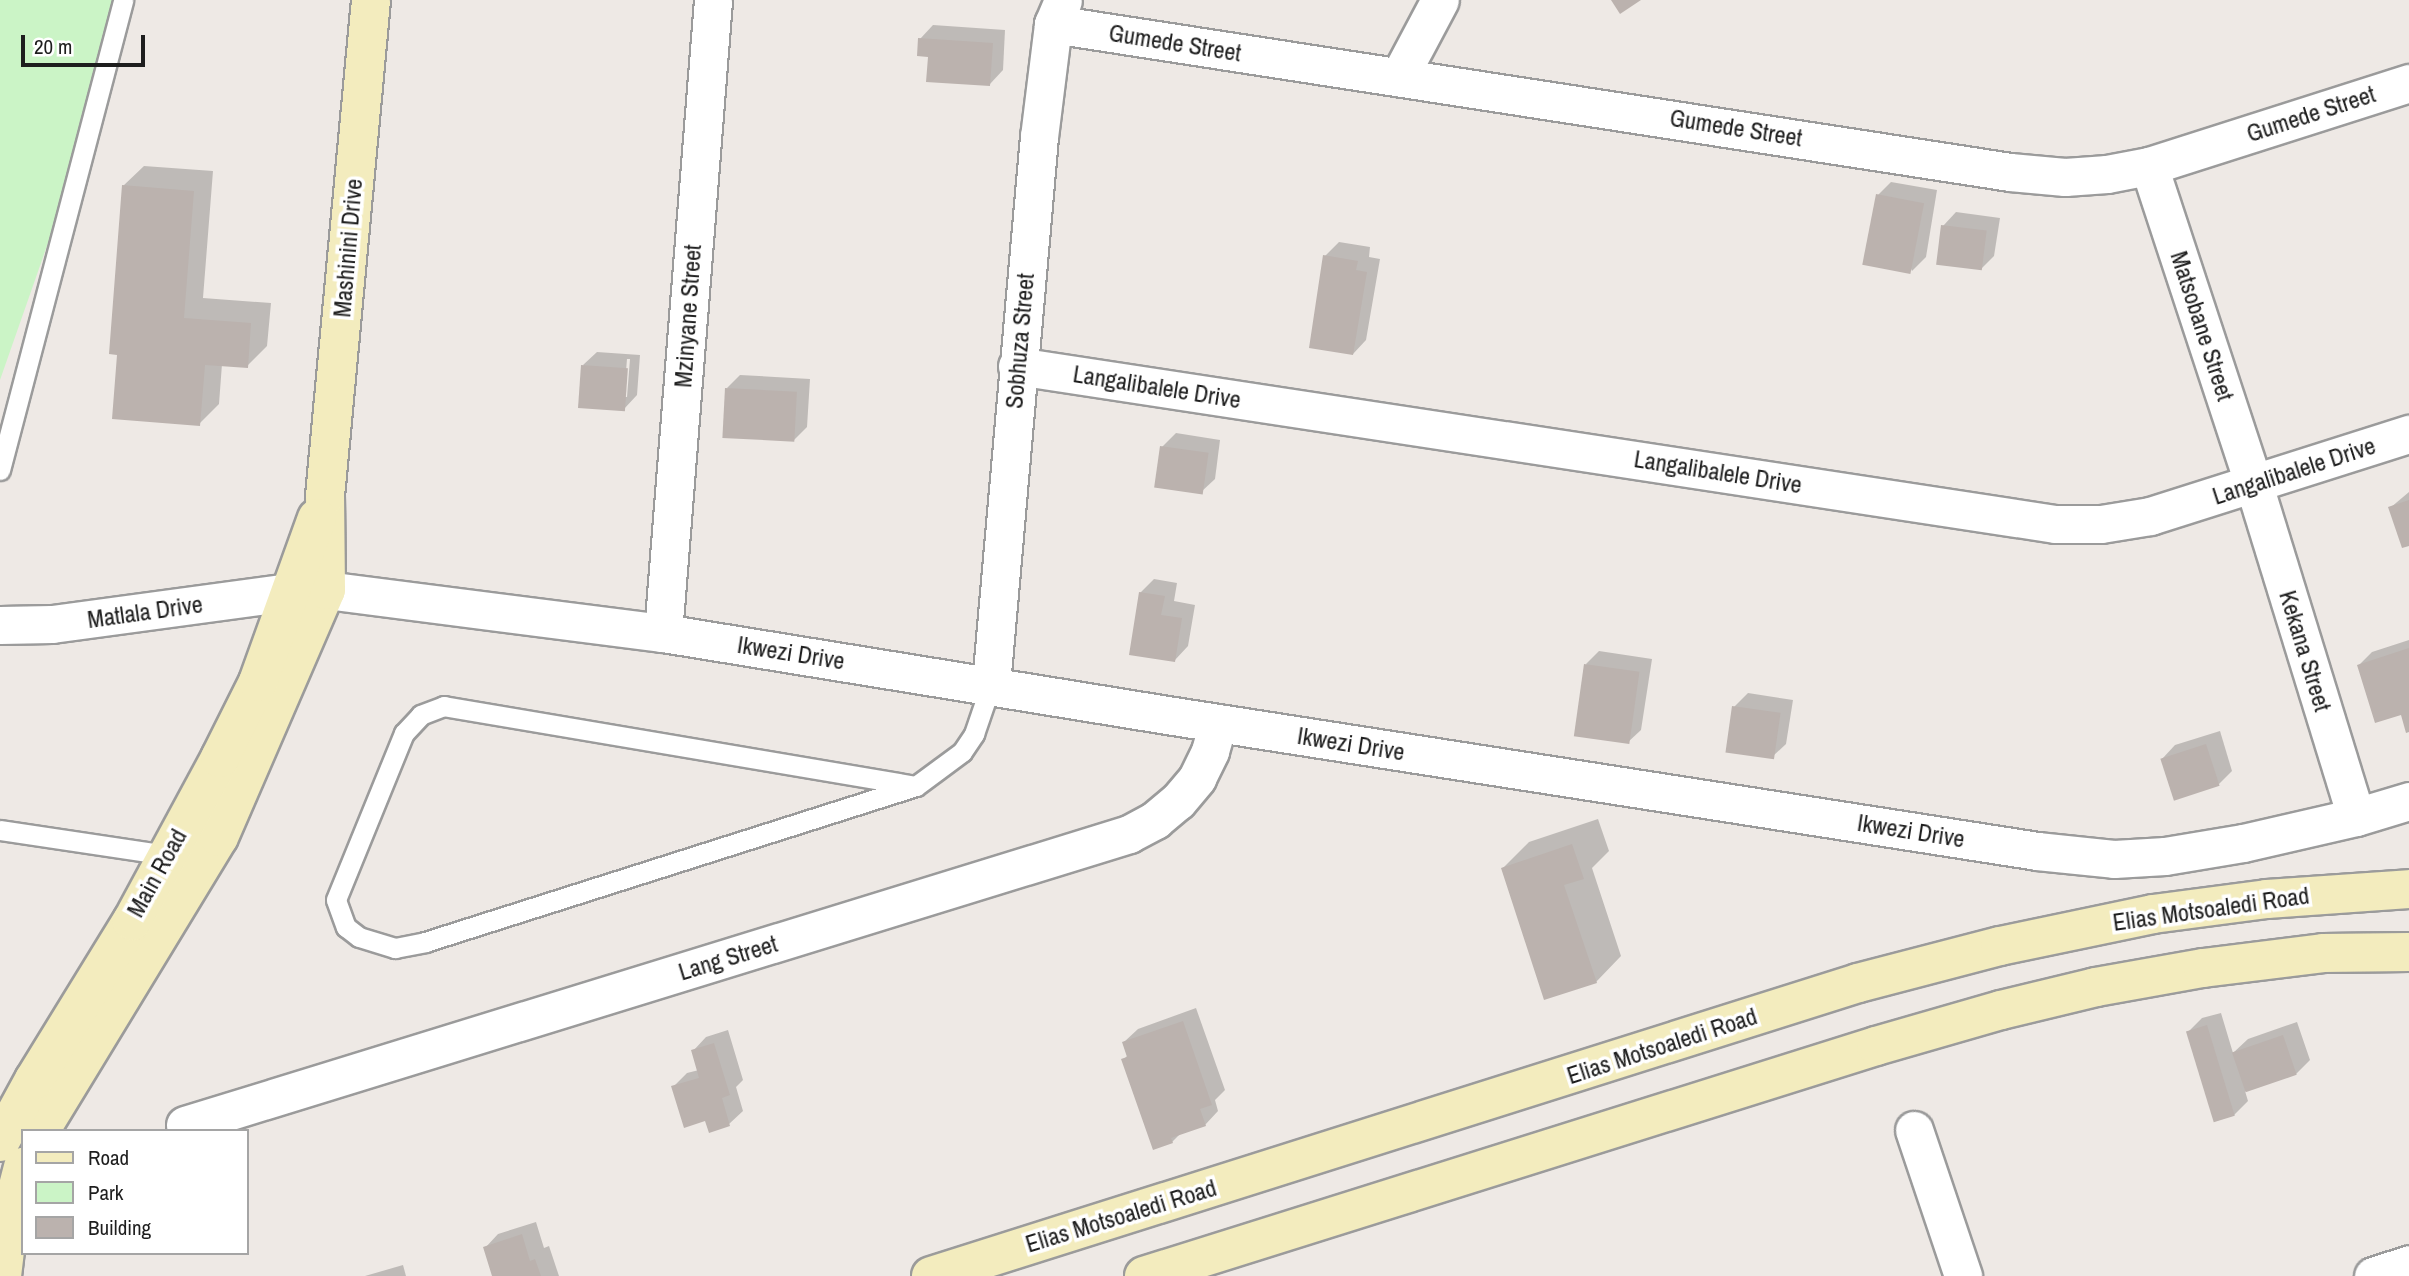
<!DOCTYPE html>
<style>
body{margin:0}
#map{position:relative;width:2409px;height:1276px;overflow:hidden;background:#eee9e5;font-family:"Archivo Narrow",sans-serif}
div>[style]{position:absolute}
.park>*{inset:0;background:#cbf4c6}
.shadow>*{inset:0;background:#0003}
.building>*{inset:0;background:#bbb2ae;transform-origin:0 0}
.roads{filter:drop-shadow(2px 0 #9b9b9b) drop-shadow(-2px 0 #9b9b9b) drop-shadow(0 2px #9b9b9b) drop-shadow(0 -2px #9b9b9b)}
.lane>*{height:19px;margin:-9.5px;padding:0 9.5px;transform-origin:9.5px;border-radius:9.5px;background:#fff}
.street>*{height:37px;margin:-18.5px;padding:0 18.5px;transform-origin:18.5px;border-radius:18.5px;background:#fff}
.secondary>*{height:38px;margin:-19px;padding:0 19px;transform-origin:19px;border-radius:19px;background:#f3ecbe}
span{translate:-50% -50%;white-space:nowrap;text-align:center;line-height:1.15;-webkit-text-stroke:7px #fff;paint-order:stroke}
.street-label{font-size:24px;color:#1e1e1e}
.legend{position:absolute;left:21px;top:1129px;width:228px;height:126px;box-sizing:border-box;background:#fff;border:2px solid #a5a5a5;margin:0;padding:9px 12px;list-style:none;font-size:21px;color:#1e1e1e}
.legend li{display:flex;align-items:center;gap:14px;height:35px}
.legend b{width:35px;border:2px solid #a5a5a5}
.scale{position:absolute;left:21px;top:35px;width:124px;height:32px;box-sizing:border-box;border:4px solid #1e1e1e;border-top:0;padding-left:9px;font-size:21px;line-height:24px;white-space:nowrap;color:#1e1e1e;-webkit-text-stroke:5px #fff;paint-order:stroke}
</style>
<div id="map">
<div class="park">
<i style="clip-path:polygon(0 0,133px 0,0 380px)"></i>
</div>
<div class="shadow">
<i style="clip-path:polygon(933px 25px,1005px 30px,1003px 70px,990px 84px,930px 55px,920px 39px)"></i>
<i style="clip-path:polygon(144px 166px,213px 171px,203px 298px,271px 303px,267px 346px,247px 366px,222px 364px,219px 404px,199px 424px,119px 353px,123px 186px)"></i>
<i style="clip-path:polygon(1891px 182px,1937px 190px,1926px 257px,1912px 271px,1878px 195px)"></i>
<i style="clip-path:polygon(1956px 212px,2000px 218px,1994px 256px,1980px 270px,1943px 226px)"></i>
<i style="clip-path:polygon(1339px 242px,1370px 247px,1369px 257px,1380px 259px,1366px 340px,1353px 354px,1325px 256px)"></i>
<i style="clip-path:polygon(evenodd,597px 352px,640px 355px,637px 395px,624px 409px,583px 365px,597px 352px,627px 359px,630px 359px,627px 397px,624px 397px,627px 359px)"></i>
<i style="clip-path:polygon(740px 375px,810px 379px,807px 427px,793px 441px,727px 388px)"></i>
<i style="clip-path:polygon(1176px 433px,1220px 440px,1215px 479px,1201px 492px,1162px 447px)"></i>
<i style="clip-path:polygon(2409px 492px,2409px 544px,2390px 508px)"></i>
<i style="clip-path:polygon(1154px 579px,1177px 583px,1174px 601px,1195px 605px,1188px 646px,1175px 660px,1140px 593px)"></i>
<i style="clip-path:polygon(2409px 640px,2409px 730px,2402px 712px,2359px 665px,2372px 652px)"></i>
<i style="clip-path:polygon(1599px 651px,1652px 659px,1641px 730px,1627px 743px,1586px 664px)"></i>
<i style="clip-path:polygon(1748px 693px,1793px 700px,1786px 744px,1772px 757px,1734px 707px)"></i>
<i style="clip-path:polygon(2220px 731px,2232px 771px,2219px 784px,2162px 759px,2175px 745px)"></i>
<i style="clip-path:polygon(1598px 819px,1609px 851px,1592px 868px,1621px 956px,1596px 982px,1503px 868px,1529px 842px)"></i>
<i style="clip-path:polygon(1196px 1008px,1225px 1090px,1215px 1100px,1218px 1111px,1205px 1125px,1181px 1133px,1172px 1142px,1123px 1060px,1128px 1055px,1124px 1042px,1138px 1029px)"></i>
<i style="clip-path:polygon(2221px 1013px,2233px 1053px,2248px 1039px,2297px 1022px,2310px 1060px,2296px 1074px,2245px 1091px,2248px 1101px,2234px 1115px,2188px 1032px,2202px 1018px)"></i>
<i style="clip-path:polygon(728px 1030px,743px 1080px,736px 1087px,743px 1111px,729px 1124px,673px 1087px,687px 1073px,699px 1070px,693px 1051px,706px 1037px)"></i>
<i style="clip-path:polygon(536px 1222px,544px 1248px,549px 1246px,559px 1276px,494px 1276px,485px 1248px,498px 1234px)"></i>
<i style="clip-path:polygon(403px 1265px,406px 1276px,365px 1276px)"></i>
</div>
<div class="building">
<i style="clip-path:polygon(1611px 0,1641px 0,1620px 14px)"></i>
<i style="clip-path:polygon(918px 38px,993px 43px,990px 86px,926px 82px,928px 57px,917px 56px)"></i>
<i style="clip-path:polygon(122px 185px,194px 191px,184px 318px,251px 323px,248px 368px,205px 365px,200px 426px,112px 419px,117px 355px,109px 354px)"></i>
<i style="left:1876px;top:194px;width:49px;height:72px;rotate:11deg"></i>
<i style="left:1941px;top:225px;width:46px;height:40px;rotate:7deg"></i>
<i style="clip-path:polygon(1323px 255px,1358px 261px,1356px 270px,1367px 272px,1353px 355px,1309px 348px)"></i>
<i style="left:581px;top:365px;width:47px;height:43px;rotate:4deg"></i>
<i style="left:725px;top:388px;width:72px;height:50px;rotate:3deg"></i>
<i style="left:1160px;top:446px;width:49px;height:42px;rotate:8deg"></i>
<i style="clip-path:polygon(2409px 500px,2409px 546px,2402px 548px,2388px 507px)"></i>
<i style="clip-path:polygon(1139px 592px,1165px 596px,1161px 615px,1182px 618px,1175px 662px,1129px 655px)"></i>
<i style="clip-path:polygon(2409px 648px,2409px 732px,2406px 733px,2401px 715px,2375px 723px,2357px 665px)"></i>
<i style="left:1584px;top:664px;width:56px;height:73px;rotate:8deg"></i>
<i style="left:1732px;top:706px;width:49px;height:47px;rotate:8deg"></i>
<i style="left:2206px;top:744px;width:44px;height:48px;rotate:72deg"></i>
<i style="clip-path:polygon(1572px 844px,1584px 879px,1564px 885px,1597px 983px,1544px 1000px,1501px 868px)"></i>
<i style="clip-path:polygon(1183px 1021px,1212px 1105px,1200px 1109px,1206px 1126px,1171px 1138px,1173px 1143px,1153px 1150px,1121px 1059px,1127px 1057px,1122px 1042px)"></i>
<i style="left:2207px;top:1025px;width:95px;height:22px;rotate:73deg"></i>
<i style="left:2283px;top:1035px;width:42px;height:54px;rotate:71deg"></i>
<i style="clip-path:polygon(714px 1043px,730px 1095px,722px 1098px,730px 1126px,709px 1133px,705px 1121px,684px 1128px,671px 1086px,699px 1078px,691px 1050px)"></i>
<i style="clip-path:polygon(522px 1234px,530px 1261px,535px 1259px,541px 1276px,492px 1276px,483px 1247px)"></i>
</div>
<div class="roads">
<div class="lane">
<i style="left:0;top:470px;width:486px;rotate:-75.3deg"></i>
<i style="left:916px;top:786px;width:479px;rotate:-170.4deg"></i>
<i style="left:444px;top:706px;width:25px;rotate:159deg"></i>
<i style="left:421px;top:715px;width:25px;rotate:133deg"></i>
<i style="left:404px;top:733px;width:180px;rotate:112.2deg"></i>
<i style="left:336px;top:900px;width:29px;rotate:70deg"></i>
<i style="left:346px;top:927px;width:16px;rotate:38deg"></i>
<i style="left:359px;top:937px;width:38px;rotate:17deg"></i>
<i style="left:395px;top:948px;width:31px;rotate:-11deg"></i>
<i style="left:425px;top:942px;width:515px;rotate:-17.63deg"></i>
<i style="left:916px;top:786px;width:57px;rotate:-36.5deg"></i>
<i style="left:962px;top:752px;width:22px;rotate:-56deg"></i>
<i style="left:974px;top:734px;width:53px;rotate:-71.2deg"></i>
<i style="left:0;top:830px;width:169px;rotate:8.5deg"></i>
</div>
<div class="street">
<i style="left:1053px;top:24px;width:968px;rotate:8.79deg"></i>
<i style="left:2010px;top:172px;width:55px;rotate:5.2deg"></i>
<i style="left:2065px;top:177px;width:42px;rotate:-4.1deg"></i>
<i style="left:2107px;top:174px;width:43px;rotate:-10.8deg"></i>
<i style="left:2149px;top:166px;width:273px;rotate:-17.7deg"></i>
<i style="left:1399px;top:77px;width:87px;rotate:-62deg"></i>
<i style="left:2149px;top:166px;width:336px;rotate:71.8deg"></i>
<i style="left:2254px;top:485px;width:347px;rotate:72.9deg"></i>
<i style="left:1017px;top:366px;width:1050px;rotate:8.65deg"></i>
<i style="left:2055px;top:524px;width:46px"></i>
<i style="left:2101px;top:524px;width:50px;rotate:-9.3deg"></i>
<i style="left:2150px;top:516px;width:272px;rotate:-17.6deg"></i>
<i style="left:0;top:625px;width:52px;rotate:-1.1deg"></i>
<i style="left:52px;top:624px;width:239px;rotate:-7.7deg"></i>
<i style="left:289px;top:592px;width:37px;rotate:-3deg"></i>
<i style="left:326px;top:590px;width:340px;rotate:7.3deg"></i>
<i style="left:663px;top:633px;width:511px;rotate:9.24deg"></i>
<i style="left:1167px;top:715px;width:881px;rotate:8.88deg"></i>
<i style="left:2037px;top:851px;width:77px;rotate:5.9deg"></i>
<i style="left:2114px;top:859px;width:51px;rotate:-3.4deg"></i>
<i style="left:2165px;top:856px;width:79px;rotate:-9.5deg"></i>
<i style="left:2243px;top:843px;width:116px;rotate:-13deg"></i>
<i style="left:2356px;top:817px;width:55px;rotate:-16.8deg"></i>
<i style="left:663px;top:633px;width:635px;rotate:-85.48deg"></i>
<i style="left:991px;top:684px;width:549px;rotate:-84.99deg"></i>
<i style="left:1039px;top:137px;width:114px;rotate:-82.9deg"></i>
<i style="left:1053px;top:24px;width:25px;rotate:-67deg"></i>
<i style="left:185px;top:1125px;width:988px;rotate:-17.13deg"></i>
<i style="left:1129px;top:834px;width:30px;rotate:-28deg"></i>
<i style="left:1155px;top:820px;width:30px;rotate:-40deg"></i>
<i style="left:1178px;top:801px;width:30px;rotate:-50deg"></i>
<i style="left:1197px;top:778px;width:30px;rotate:-64deg"></i>
<i style="left:1210px;top:751px;width:29px;rotate:-74deg"></i>
<i style="left:1914px;top:1130px;width:154px;rotate:71.4deg"></i>
<i style="left:2373px;top:1276px;width:38px;rotate:-18deg"></i>
</div>
<div class="secondary">
<i style="left:40px;top:1131px;width:344px;rotate:-58.7deg"></i>
<i style="left:219px;top:837px;width:269px;rotate:-66.6deg"></i>
<i style="left:326px;top:590px;width:94px;rotate:-90.6deg"></i>
<i style="left:325px;top:496px;width:498px;rotate:-84.7deg"></i>
<i style="left:0;top:1142px;width:71px;rotate:-61.3deg"></i>
<i style="left:34px;top:1080px;width:187px;rotate:-58.4deg"></i>
<i style="left:132px;top:921px;width:185px;rotate:-61.6deg"></i>
<i style="left:220px;top:758px;width:85px;rotate:-63.4deg"></i>
<i style="left:258px;top:682px;width:174px;rotate:-70.2deg"></i>
<i style="left:2px;top:1276px;width:51px;rotate:-83.3deg"></i>
<i style="left:8px;top:1225px;width:60px;rotate:-75.5deg"></i>
<i style="left:931px;top:1276px;width:972px;rotate:-17.54deg"></i>
<i style="left:1858px;top:983px;width:147px;rotate:-14.6deg"></i>
<i style="left:2000px;top:946px;width:156px;rotate:-11.8deg"></i>
<i style="left:2153px;top:914px;width:115px;rotate:-7.5deg"></i>
<i style="left:2267px;top:899px;width:142px;rotate:-4deg"></i>
<i style="left:1144px;top:1276px;width:767px;rotate:-17.44deg"></i>
<i style="left:1876px;top:1046px;width:130px;rotate:-16.1deg"></i>
<i style="left:2001px;top:1010px;width:98px;rotate:-13.6deg"></i>
<i style="left:2096px;top:987px;width:109px;rotate:-10.1deg"></i>
<i style="left:2203px;top:968px;width:121px;rotate:-7.1deg"></i>
<i style="left:2323px;top:953px;width:86px;rotate:-0.7deg"></i>
</div>
</div>
<div class="street-label">
<span style="left:1175px;top:43px;rotate:9deg">Gumede Street</span>
<span style="left:2311px;top:114px;rotate:-18deg">Gumede Street</span>
<span style="left:1736px;top:128px;rotate:9deg">Gumede Street</span>
<span style="left:348px;top:248px;rotate:-85deg">Mashinini Drive</span>
<span style="left:688px;top:316px;rotate:-86deg">Mzinyane Street</span>
<span style="left:2202px;top:326px;rotate:72deg">Matsobane Street</span>
<span style="left:1020px;top:341px;rotate:-85deg">Sobhuza Street</span>
<span style="left:1157px;top:387px;rotate:9deg">Langalibalele Drive</span>
<span style="left:2294px;top:471px;rotate:-18deg">Langalibalele Drive</span>
<span style="left:1718px;top:472px;rotate:9deg">Langalibalele Drive</span>
<span style="left:145px;top:612px;rotate:-8deg">Matlala Drive</span>
<span style="left:2305px;top:651px;rotate:73deg">Kekana Street</span>
<span style="left:791px;top:653px;rotate:9deg">Ikwezi Drive</span>
<span style="left:1351px;top:744px;rotate:9deg">Ikwezi Drive</span>
<span style="left:1911px;top:831px;rotate:9deg">Ikwezi Drive</span>
<span style="left:157px;top:873px;rotate:-61deg">Main Road</span>
<span style="left:2211px;top:909px;rotate:-8deg">Elias Motsoaledi Road</span>
<span style="left:728px;top:958px;rotate:-17deg">Lang Street</span>
<span style="left:1662px;top:1046px;rotate:-18deg">Elias Motsoaledi Road</span>
<span style="left:1121px;top:1216px;rotate:-17deg">Elias Motsoaledi Road</span>
</div>
<ul class="legend">
<li><b style="height:9px;background:#f3ecbe"></b>Road</li>
<li><b style="height:19px;background:#cbf4c6"></b>Park</li>
<li><b style="height:19px;background:#bbb2ae"></b>Building</li>
</ul>
<div class="scale">20 m</div>
</div>
